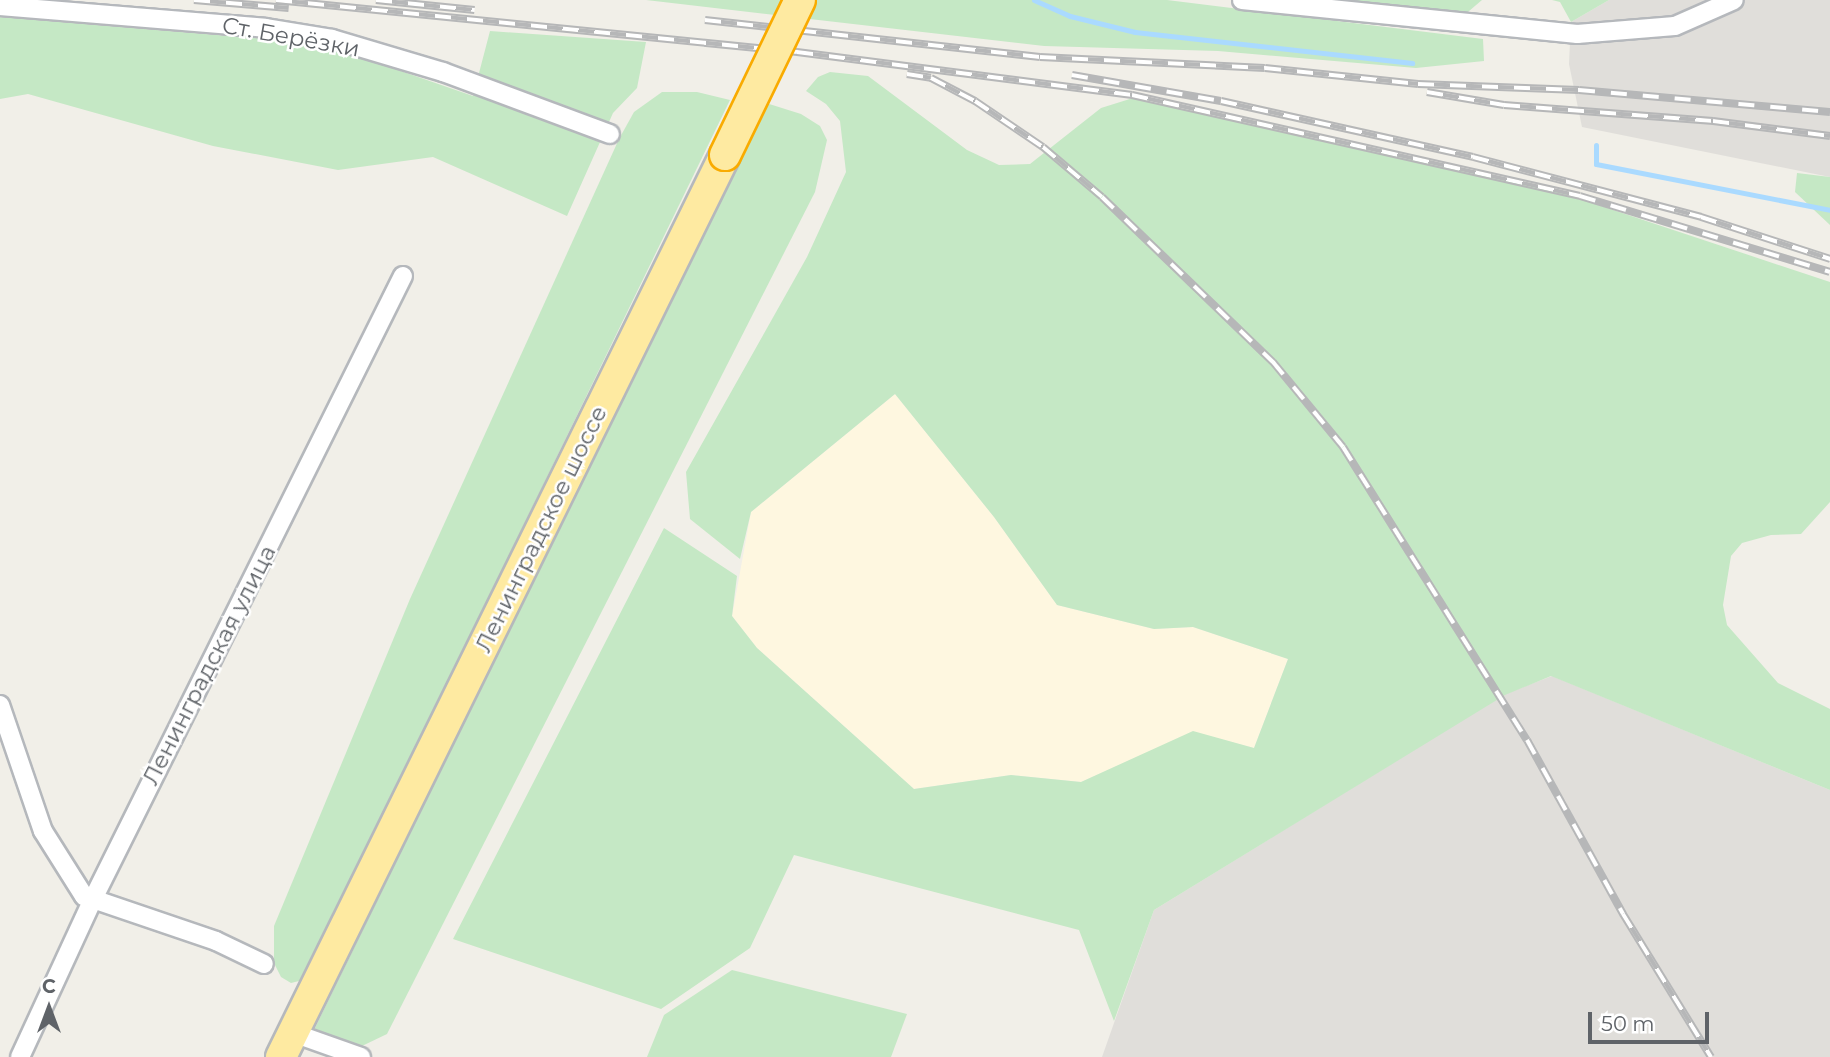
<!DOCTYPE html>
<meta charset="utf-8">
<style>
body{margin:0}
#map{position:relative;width:1830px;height:1057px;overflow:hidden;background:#f1efe8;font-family:Montserrat,sans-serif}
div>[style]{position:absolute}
.commercial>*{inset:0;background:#fef7e0}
.industrial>*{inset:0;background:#e0deda}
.green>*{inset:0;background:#c5e8c5}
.stream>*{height:5px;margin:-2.5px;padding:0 2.5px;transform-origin:2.5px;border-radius:2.5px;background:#aadaff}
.roads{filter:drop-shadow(2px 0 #b5b8bc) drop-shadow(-2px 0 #b5b8bc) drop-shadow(0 2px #b5b8bc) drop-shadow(0 -2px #b5b8bc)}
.minor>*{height:18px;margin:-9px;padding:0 9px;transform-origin:9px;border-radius:9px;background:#fff}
.trunk>*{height:30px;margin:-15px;padding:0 15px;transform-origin:15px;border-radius:15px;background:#feeaa1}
.rail>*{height:8px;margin-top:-4px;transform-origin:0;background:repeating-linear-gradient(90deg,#fff 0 16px,#b6b7b8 0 32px);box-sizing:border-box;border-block:2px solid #b6b7b8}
.bridges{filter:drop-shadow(2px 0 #f9ab00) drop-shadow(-2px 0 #f9ab00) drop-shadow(0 2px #f9ab00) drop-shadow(0 -2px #f9ab00)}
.trunk-bridge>*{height:30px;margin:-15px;padding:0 15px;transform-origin:15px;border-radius:15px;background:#feeaa1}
span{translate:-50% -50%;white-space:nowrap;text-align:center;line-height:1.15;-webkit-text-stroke:5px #fff;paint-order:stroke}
.street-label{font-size:23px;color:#5f6368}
.north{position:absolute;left:14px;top:973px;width:70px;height:70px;-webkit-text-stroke:5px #fff;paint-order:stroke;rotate:0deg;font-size:19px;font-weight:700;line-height:28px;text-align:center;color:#5f6368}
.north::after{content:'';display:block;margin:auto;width:24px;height:32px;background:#5f6368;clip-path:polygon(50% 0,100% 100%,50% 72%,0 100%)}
.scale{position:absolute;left:1588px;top:1012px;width:121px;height:32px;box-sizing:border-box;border:4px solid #5f6368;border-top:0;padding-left:9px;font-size:21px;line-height:24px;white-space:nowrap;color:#5f6368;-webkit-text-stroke:5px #fff;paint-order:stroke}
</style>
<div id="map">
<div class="commercial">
<i style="clip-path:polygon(895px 394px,994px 517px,1057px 605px,1154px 629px,1193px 627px,1288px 659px,1254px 748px,1193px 732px,1081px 782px,1011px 775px,914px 789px,757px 648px,732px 616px,751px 512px)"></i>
</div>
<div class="industrial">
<i style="clip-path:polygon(1609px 0,1830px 0,1830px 177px,1582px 127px,1569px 64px,1571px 22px)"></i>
<i style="clip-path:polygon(1552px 676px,1830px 790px,1830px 1057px,1102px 1057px,1154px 910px,1505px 694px)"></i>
</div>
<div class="green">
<i style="clip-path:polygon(646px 0,1167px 0,1483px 39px,1484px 61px,1416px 68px,1218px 51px,1044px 46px)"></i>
<i style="clip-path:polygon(1305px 0,1482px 0,1462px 17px)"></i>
<i style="clip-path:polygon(1552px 0,1609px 0,1571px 22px,1560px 2px)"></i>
<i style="clip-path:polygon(0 17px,265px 39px,346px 52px,473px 96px,490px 31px,646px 42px,637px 88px,613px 113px,567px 216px,433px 157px,338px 170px,213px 146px,28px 94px,0 99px)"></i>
<i style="clip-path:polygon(830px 72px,868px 76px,967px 150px,999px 165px,1030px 164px,1101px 108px,1133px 98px,1565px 194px,1830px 282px,1830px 502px,1801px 534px,1771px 535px,1742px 543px,1731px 556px,1723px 605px,1727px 625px,1778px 683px,1830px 709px,1830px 790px,1551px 676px,1505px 695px,1154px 910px,1114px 1021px,1079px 930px,794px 855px,750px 948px,661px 1009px,453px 939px,664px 528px,737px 576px,732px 616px,757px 648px,914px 789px,1011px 775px,1081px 782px,1193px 731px,1254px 748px,1288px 659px,1193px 627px,1154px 629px,1057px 605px,994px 517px,895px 394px,751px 512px,740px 559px,690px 519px,686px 472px,807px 257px,846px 172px,840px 121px,826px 104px,806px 91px,818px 77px)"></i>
<i style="clip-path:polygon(662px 92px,697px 92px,730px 100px,303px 980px,291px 983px,281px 977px,274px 963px,274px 926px,410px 599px,619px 139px,634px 112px)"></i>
<i style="clip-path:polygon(766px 103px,801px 114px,820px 126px,827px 140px,815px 192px,387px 1034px,362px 1046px,341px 1045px,313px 1032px)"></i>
<i style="clip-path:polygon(1797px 173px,1830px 177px,1830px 225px,1795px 192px)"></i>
<i style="clip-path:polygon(732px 970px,907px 1014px,891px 1057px,647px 1057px,664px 1015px)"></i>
</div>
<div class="stream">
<i style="left:1034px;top:0;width:39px;rotate:24deg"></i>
<i style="left:1070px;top:16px;width:67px;rotate:13.8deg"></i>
<i style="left:1135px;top:32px;width:279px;rotate:6.4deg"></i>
<i style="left:1596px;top:145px;width:19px;rotate:90deg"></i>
<i style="left:1596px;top:164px;width:238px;rotate:11.1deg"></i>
</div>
<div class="roads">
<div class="minor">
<i style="left:1242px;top:0;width:337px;rotate:5.8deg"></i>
<i style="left:1577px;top:34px;width:98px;rotate:-4.7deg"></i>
<i style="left:1675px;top:26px;width:64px;rotate:-23.8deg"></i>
<i style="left:0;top:6px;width:266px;rotate:4.7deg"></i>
<i style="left:265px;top:28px;width:68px;rotate:9.3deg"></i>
<i style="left:332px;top:39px;width:116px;rotate:16.6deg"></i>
<i style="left:443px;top:72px;width:178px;rotate:20.4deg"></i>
<i style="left:0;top:705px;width:133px;rotate:71.2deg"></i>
<i style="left:43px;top:831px;width:77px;rotate:57.8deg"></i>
<i style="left:84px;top:896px;width:139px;rotate:18.8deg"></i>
<i style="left:216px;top:941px;width:53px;rotate:25.6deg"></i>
<i style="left:296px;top:1034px;width:69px;rotate:19.5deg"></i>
<i style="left:20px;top:1057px;width:172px;rotate:-65.2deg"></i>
<i style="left:92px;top:901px;width:698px;rotate:-63.55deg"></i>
</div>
<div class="trunk">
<i style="left:281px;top:1057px;width:1005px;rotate:-63.79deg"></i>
</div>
</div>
<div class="rail">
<i style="left:194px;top:0;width:95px;rotate:4.8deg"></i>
<i style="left:276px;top:0;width:524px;rotate:5.7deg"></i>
<i style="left:797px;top:52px;width:338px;rotate:7.3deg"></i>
<i style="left:1132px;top:95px;width:459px;rotate:12.7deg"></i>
<i style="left:1580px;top:196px;width:261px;rotate:16.9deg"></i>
<i style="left:376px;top:0;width:99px;rotate:5.8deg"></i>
<i style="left:705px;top:20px;width:337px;rotate:6.3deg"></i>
<i style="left:1040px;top:57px;width:225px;rotate:2.8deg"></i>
<i style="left:1265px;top:68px;width:154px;rotate:6deg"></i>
<i style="left:1418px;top:84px;width:161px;rotate:2.1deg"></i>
<i style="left:1579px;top:90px;width:252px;rotate:5deg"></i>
<i style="left:907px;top:74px;width:24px;rotate:9deg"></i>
<i style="left:931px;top:78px;width:50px;rotate:27.6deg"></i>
<i style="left:975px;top:101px;width:82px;rotate:34.1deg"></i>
<i style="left:1043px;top:147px;width:77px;rotate:40.3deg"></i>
<i style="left:1102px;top:197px;width:238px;rotate:44deg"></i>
<i style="left:1273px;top:362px;width:110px;rotate:50.5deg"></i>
<i style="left:1343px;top:447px;width:346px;rotate:57.9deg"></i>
<i style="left:1527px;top:740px;width:199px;rotate:61.1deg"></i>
<i style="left:1623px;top:914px;width:168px;rotate:58.4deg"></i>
<i style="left:1072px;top:75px;width:151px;rotate:9.9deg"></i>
<i style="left:1221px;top:101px;width:258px;rotate:12.5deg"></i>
<i style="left:1473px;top:157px;width:236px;rotate:14.7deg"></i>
<i style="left:1701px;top:217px;width:136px;rotate:18deg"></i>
<i style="left:1427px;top:92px;width:78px;rotate:9.6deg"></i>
<i style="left:1504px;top:105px;width:210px;rotate:4.4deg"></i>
<i style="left:1713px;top:121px;width:118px;rotate:7.3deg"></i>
</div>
<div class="bridges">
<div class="trunk-bridge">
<i style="left:725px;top:155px;width:172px;rotate:-64.2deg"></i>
</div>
</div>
<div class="street-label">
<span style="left:291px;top:37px;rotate:10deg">Ст. Берёзки</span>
<span style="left:541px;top:529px;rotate:-64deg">Ленинградское шоссе</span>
<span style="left:209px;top:665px;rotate:-63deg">Ленинградская улица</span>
</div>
<div class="north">С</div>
<div class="scale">50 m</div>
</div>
